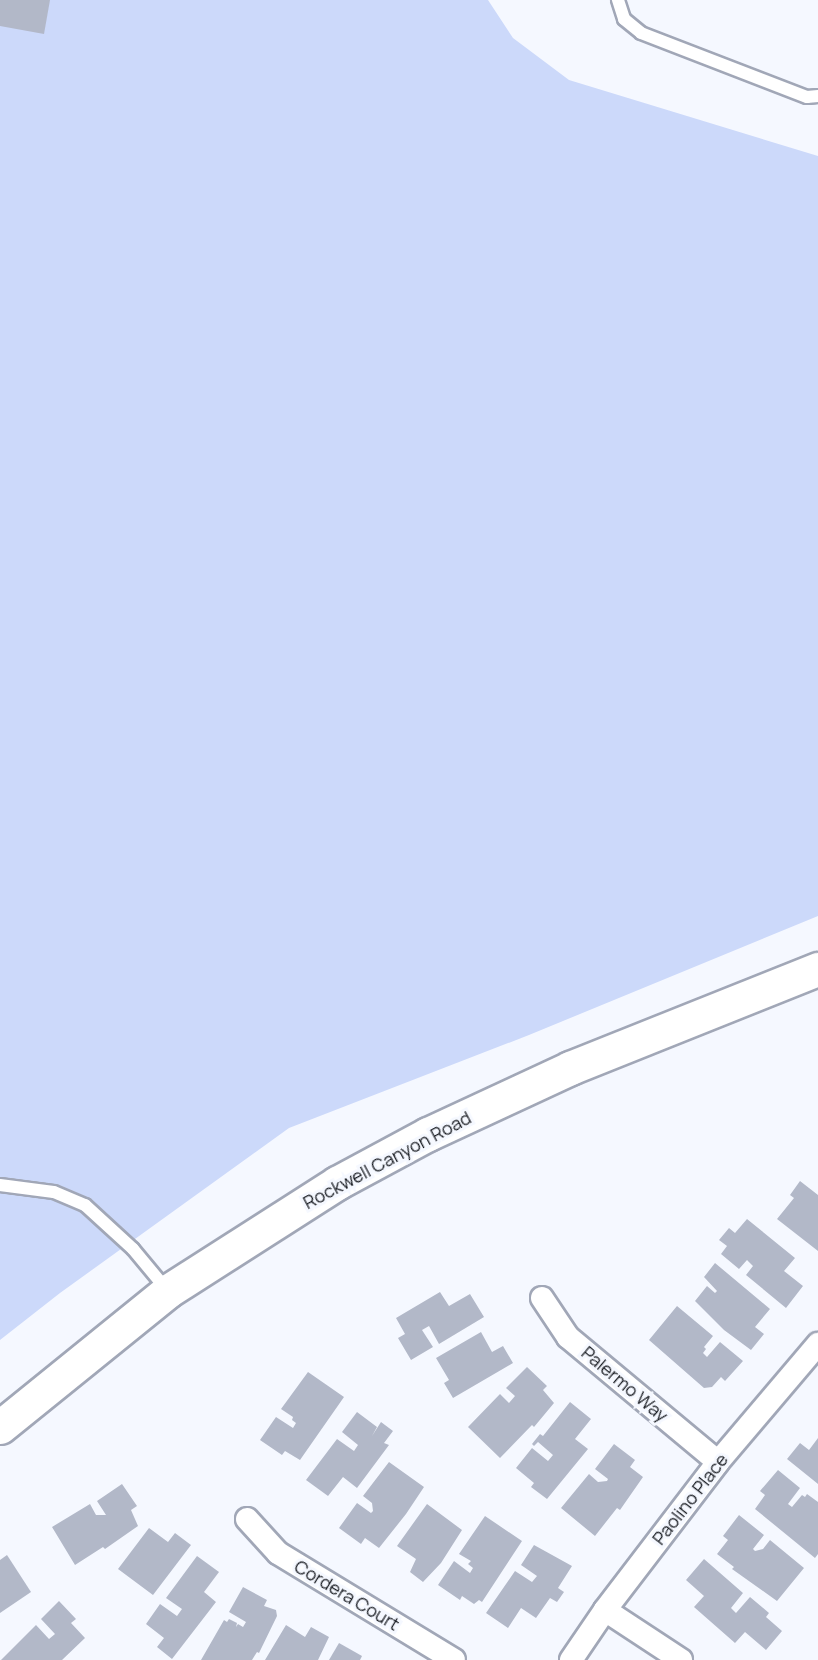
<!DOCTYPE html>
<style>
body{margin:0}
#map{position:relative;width:818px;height:1660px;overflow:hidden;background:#f5f8ff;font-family:Manrope,sans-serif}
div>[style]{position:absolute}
.green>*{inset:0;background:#ccd9fa}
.building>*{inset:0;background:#b2b8c8}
.roads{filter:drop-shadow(2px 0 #a1a7b7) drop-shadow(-2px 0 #a1a7b7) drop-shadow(0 2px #a1a7b7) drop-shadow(0 -2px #a1a7b7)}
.lane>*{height:12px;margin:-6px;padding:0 6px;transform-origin:6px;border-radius:6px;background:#fff}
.street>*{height:22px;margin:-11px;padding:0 11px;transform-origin:11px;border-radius:11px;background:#fff}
.secondary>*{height:33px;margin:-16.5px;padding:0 16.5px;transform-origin:16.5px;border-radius:16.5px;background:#fff}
span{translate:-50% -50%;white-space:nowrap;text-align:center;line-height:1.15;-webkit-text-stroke:6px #f5f8ff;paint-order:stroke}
.street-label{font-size:18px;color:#191c22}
</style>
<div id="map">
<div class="green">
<i style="clip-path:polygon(0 0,488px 0,513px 38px,569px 80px,818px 156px,818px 916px,529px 1035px,289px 1128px,60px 1293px,0 1340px)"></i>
</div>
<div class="building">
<i style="clip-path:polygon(0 0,50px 0,44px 34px,0 26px)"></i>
<i style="clip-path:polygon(800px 1181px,818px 1195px,818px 1251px,777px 1219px,794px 1198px,790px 1195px)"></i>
<i style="clip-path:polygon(747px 1219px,795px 1258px,784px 1271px,803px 1286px,786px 1308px,746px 1275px,753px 1266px,747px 1260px,739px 1269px,721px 1254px,727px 1246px,719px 1240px,729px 1228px,735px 1233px)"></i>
<i style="clip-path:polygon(715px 1263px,770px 1309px,755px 1327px,764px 1334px,751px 1350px,724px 1330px,695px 1301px,707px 1286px,715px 1293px,717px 1291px,704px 1277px)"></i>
<i style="clip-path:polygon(440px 1292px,449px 1306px,470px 1294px,484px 1317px,439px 1344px,429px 1326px,422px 1330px,433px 1347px,411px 1360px,398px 1338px,405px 1334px,396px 1318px)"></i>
<i style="clip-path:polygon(677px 1306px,713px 1336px,704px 1347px,706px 1349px,703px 1353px,707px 1357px,720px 1342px,743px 1361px,725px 1381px,721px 1377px,712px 1387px,704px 1388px,649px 1340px)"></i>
<i style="clip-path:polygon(481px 1332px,492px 1352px,503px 1346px,513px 1363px,453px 1398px,444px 1383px,449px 1380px,436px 1358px)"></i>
<i style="clip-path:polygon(527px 1367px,547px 1386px,543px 1390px,554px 1403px,534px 1427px,532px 1425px,500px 1458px,468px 1427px,500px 1394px,509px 1403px,515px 1396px,506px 1388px)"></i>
<i style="clip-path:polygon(308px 1372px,344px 1397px,300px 1460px,285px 1451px,282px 1455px,260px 1440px,276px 1417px,293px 1428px,296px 1423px,292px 1420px,293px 1417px,281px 1409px)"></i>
<i style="clip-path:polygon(570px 1402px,591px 1419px,575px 1439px,588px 1449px,547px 1499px,531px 1487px,534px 1483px,516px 1468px,532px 1448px,548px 1461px,553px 1455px,538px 1442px,534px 1446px,532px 1444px,540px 1434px,543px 1436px)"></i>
<i style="clip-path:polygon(357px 1412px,377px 1427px,372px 1436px,381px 1422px,393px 1431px,384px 1443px,389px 1445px,357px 1488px,343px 1477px,328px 1496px,306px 1480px,337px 1439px,354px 1451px,358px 1445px,342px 1432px)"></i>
<i style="clip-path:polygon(818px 1438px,818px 1484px,787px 1459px,800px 1443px,809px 1450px)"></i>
<i style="clip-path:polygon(614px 1444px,635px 1460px,630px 1467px,643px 1477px,620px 1510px,617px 1508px,595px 1536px,561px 1508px,589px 1474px,598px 1482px,607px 1481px,608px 1479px,595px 1469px)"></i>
<i style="clip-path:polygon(389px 1462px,424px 1487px,406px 1514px,379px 1548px,365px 1538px,361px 1544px,339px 1528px,357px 1503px,371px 1513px,373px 1511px,372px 1503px,363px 1496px)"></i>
<i style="clip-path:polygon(778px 1470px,800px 1488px,788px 1504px,792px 1507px,802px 1495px,805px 1497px,807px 1494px,818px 1502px,818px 1554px,815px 1558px,755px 1509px,765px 1495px,760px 1491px)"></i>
<i style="clip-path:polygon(122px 1484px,137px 1506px,131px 1510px,138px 1526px,105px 1549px,103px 1547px,75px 1565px,52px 1527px,90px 1504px,96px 1515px,106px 1515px,97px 1501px)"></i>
<i style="clip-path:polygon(427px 1504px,462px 1530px,441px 1563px,423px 1582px,410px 1572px,416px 1559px,397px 1546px)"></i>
<i style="clip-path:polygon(739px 1515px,764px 1535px,753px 1549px,755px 1551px,763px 1549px,770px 1540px,804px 1568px,777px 1601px,732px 1569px,734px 1567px,717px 1554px,728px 1540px,723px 1536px)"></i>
<i style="clip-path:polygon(485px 1516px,522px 1541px,482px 1602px,479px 1600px,474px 1604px,462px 1596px,460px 1600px,438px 1585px,454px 1561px,470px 1573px,473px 1568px,468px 1564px,471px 1561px,459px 1554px)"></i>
<i style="clip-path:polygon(149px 1528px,168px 1542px,175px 1533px,191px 1545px,153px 1595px,118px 1569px)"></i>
<i style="clip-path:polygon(534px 1545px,572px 1566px,558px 1588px,564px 1592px,557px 1602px,550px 1598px,536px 1618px,521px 1608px,508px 1628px,486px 1613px,515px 1571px,532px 1582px,537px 1576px,521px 1565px)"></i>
<i style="clip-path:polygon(7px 1555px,31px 1592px,0 1613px,0 1560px)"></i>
<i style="clip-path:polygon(197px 1556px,219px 1572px,204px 1592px,216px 1602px,172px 1659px,157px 1647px,164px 1638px,146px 1624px,160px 1604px,177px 1616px,182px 1609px,166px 1598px)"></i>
<i style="clip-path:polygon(704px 1559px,743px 1593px,731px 1608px,736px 1613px,750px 1597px,769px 1613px,766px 1617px,782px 1631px,766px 1650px,745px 1632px,735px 1643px,694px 1607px,704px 1596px,686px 1580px)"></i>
<i style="clip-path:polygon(243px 1587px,267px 1600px,264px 1606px,276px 1610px,277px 1616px,259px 1653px,257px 1652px,252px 1660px,201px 1660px,224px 1620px,227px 1622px,229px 1619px,237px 1623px,236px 1627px,238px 1624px,243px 1627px,246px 1622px,229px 1612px)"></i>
<i style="clip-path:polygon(59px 1601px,76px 1619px,71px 1623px,85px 1638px,62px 1660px,1px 1660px,36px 1625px,49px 1639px,55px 1634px,41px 1619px)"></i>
<i style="clip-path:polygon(286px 1625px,305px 1637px,311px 1627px,329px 1637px,318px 1660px,265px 1660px)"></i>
<i style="clip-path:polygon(339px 1643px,362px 1656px,360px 1660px,329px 1660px)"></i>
</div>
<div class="roads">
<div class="lane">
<i style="left:618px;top:0;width:20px;rotate:72deg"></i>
<i style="left:624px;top:19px;width:22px;rotate:39deg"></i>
<i style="left:641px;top:33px;width:178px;rotate:21.1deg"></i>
<i style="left:807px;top:97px;width:11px;rotate:-5deg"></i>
<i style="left:0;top:1185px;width:54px;rotate:7.4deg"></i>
<i style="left:54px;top:1192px;width:34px;rotate:23deg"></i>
<i style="left:85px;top:1205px;width:65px;rotate:42.5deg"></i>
<i style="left:133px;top:1249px;width:53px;rotate:50.3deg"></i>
</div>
<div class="street">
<i style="left:542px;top:1298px;width:47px;rotate:56.3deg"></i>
<i style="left:568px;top:1337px;width:195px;rotate:39.8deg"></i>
<i style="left:247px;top:1519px;width:46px;rotate:47.6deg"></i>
<i style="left:278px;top:1553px;width:206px;rotate:31.3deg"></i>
<i style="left:605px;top:1610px;width:91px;rotate:33.3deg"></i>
<i style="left:571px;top:1660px;width:60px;rotate:-55.8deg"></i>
<i style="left:605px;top:1610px;width:186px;rotate:-52.6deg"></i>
<i style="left:718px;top:1462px;width:155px;rotate:-49.7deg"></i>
</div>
<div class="secondary">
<i style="left:0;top:1427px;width:216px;rotate:-39deg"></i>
<i style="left:168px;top:1291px;width:201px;rotate:-32.6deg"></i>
<i style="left:337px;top:1183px;width:103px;rotate:-28.3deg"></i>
<i style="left:428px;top:1134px;width:157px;rotate:-24.9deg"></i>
<i style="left:570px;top:1068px;width:267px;rotate:-21.8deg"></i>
</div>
</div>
<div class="street-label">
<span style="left:387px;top:1160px;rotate:-28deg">Rockwell Canyon Road</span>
<span style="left:625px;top:1384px;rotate:40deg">Palermo Way</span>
<span style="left:690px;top:1499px;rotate:-52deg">Paolino Place</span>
<span style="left:347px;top:1595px;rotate:31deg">Cordera Court</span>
</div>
</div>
